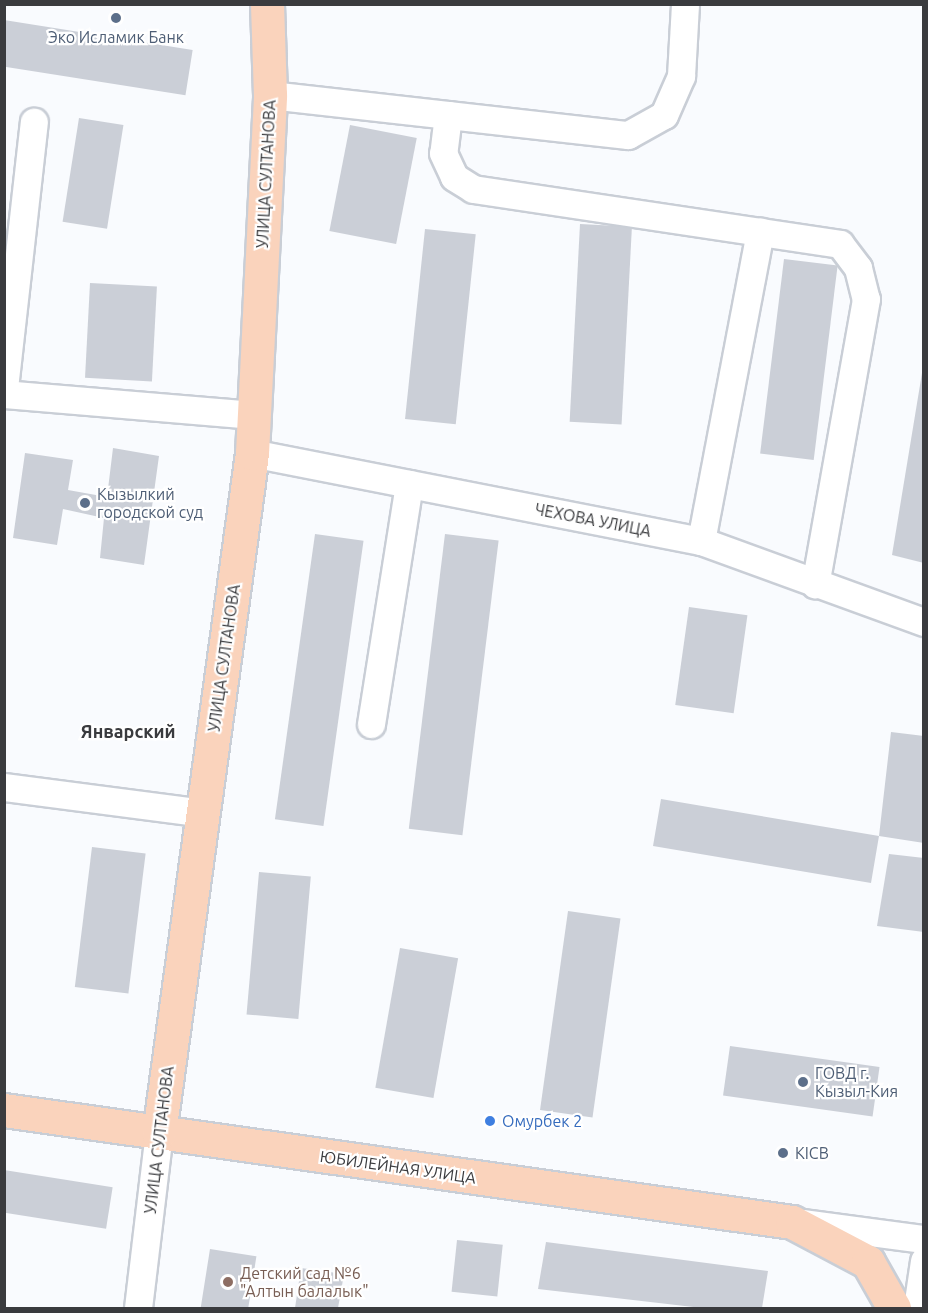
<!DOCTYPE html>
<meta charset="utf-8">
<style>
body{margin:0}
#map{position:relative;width:928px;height:1313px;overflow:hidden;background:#f9fbfe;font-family:Ubuntu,sans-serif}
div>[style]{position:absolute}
.building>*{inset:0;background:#cbcfd7;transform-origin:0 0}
.roads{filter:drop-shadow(2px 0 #c9ced6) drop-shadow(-2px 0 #c9ced6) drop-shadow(0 2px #c9ced6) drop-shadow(0 -2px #c9ced6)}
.minor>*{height:27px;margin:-13.5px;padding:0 13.5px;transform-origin:13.5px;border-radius:13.5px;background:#fff}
.major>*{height:33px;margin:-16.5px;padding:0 16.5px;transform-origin:16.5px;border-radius:16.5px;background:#fad3bc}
.dots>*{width:16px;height:16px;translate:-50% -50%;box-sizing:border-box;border:3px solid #fff;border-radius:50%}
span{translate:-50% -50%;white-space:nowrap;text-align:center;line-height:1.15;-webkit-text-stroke:4.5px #fff;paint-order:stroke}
.service-label{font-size:16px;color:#4e5e75}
.left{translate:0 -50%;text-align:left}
.street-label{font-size:16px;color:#3a3b3e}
.shop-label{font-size:16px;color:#366cbe}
.education-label{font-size:16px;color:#785e54}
.neighbourhood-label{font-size:18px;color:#3a3b3e;font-weight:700}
.frame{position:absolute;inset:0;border:6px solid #3a3b3e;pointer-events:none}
</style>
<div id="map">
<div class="building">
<i style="left:4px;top:20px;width:191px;height:46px;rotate:9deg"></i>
<i style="left:79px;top:118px;width:45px;height:105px;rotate:9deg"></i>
<i style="left:350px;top:125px;width:68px;height:108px;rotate:11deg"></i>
<i style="left:580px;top:224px;width:52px;height:198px;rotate:3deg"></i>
<i style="left:425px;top:229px;width:51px;height:191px;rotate:6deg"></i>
<i style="left:784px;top:259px;width:54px;height:196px;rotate:7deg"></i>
<i style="left:90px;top:283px;width:67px;height:95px;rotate:3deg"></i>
<i style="clip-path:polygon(922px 373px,924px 373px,924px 563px,892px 555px)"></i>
<i style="clip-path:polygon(113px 448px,159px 456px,144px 565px,100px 558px,104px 518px,63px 509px,57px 545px,13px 538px,25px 453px,73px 460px,68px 490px,107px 497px)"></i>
<i style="left:315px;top:534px;width:49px;height:288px;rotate:8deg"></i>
<i style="left:445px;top:534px;width:54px;height:297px;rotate:7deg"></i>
<i style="left:689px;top:607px;width:59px;height:99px;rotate:8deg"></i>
<i style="clip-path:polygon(891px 732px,924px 736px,924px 843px,879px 836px,871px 883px,653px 846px,661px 799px,879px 836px)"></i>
<i style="left:92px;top:847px;width:54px;height:141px;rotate:7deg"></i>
<i style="clip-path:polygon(889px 854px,924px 858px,924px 932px,877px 926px)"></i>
<i style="left:259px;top:872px;width:52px;height:143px;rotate:5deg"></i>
<i style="left:568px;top:911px;width:53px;height:201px;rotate:8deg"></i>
<i style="left:400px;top:948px;width:59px;height:142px;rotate:10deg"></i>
<i style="left:730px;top:1046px;width:151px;height:50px;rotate:8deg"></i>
<i style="left:4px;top:1170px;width:110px;height:42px;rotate:9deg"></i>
<i style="left:457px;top:1240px;width:46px;height:52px;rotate:6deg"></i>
<i style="clip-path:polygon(546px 1242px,768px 1271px,762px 1308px,702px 1308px,538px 1289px)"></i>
<i style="left:210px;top:1249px;width:47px;height:60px;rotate:9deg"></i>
<i style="clip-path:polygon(301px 1268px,344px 1274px,338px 1308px,295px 1308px)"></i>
</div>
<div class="roads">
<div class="minor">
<i style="left:270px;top:95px;width:360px;rotate:6.4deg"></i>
<i style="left:628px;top:135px;width:41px;rotate:-29.1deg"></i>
<i style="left:664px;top:115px;width:43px;rotate:-66.4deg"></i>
<i style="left:681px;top:76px;width:72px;rotate:-86.8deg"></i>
<i style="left:448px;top:115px;width:38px;rotate:97deg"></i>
<i style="left:443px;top:153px;width:26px;rotate:65deg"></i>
<i style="left:454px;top:177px;width:22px;rotate:32deg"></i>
<i style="left:473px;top:189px;width:371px;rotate:8.5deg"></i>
<i style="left:840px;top:244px;width:30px;rotate:53deg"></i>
<i style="left:858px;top:268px;width:32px;rotate:76deg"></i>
<i style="left:866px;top:299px;width:290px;rotate:100.1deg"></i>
<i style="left:4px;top:388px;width:268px;rotate:-83.6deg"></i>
<i style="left:4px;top:394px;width:252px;rotate:4.8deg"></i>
<i style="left:252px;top:453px;width:458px;rotate:11.1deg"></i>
<i style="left:701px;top:541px;width:237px;rotate:20deg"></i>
<i style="left:701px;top:541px;width:315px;rotate:-79.2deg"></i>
<i style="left:371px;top:724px;width:243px;rotate:-81deg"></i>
<i style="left:4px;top:787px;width:201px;rotate:7.4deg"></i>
<i style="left:802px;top:1223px;width:123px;rotate:7.5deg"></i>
<i style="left:138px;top:1308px;width:176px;rotate:-83.2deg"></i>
<i style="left:917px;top:1308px;width:48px;rotate:-81.5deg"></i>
</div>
<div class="major">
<i style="left:4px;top:1110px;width:796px;rotate:8.09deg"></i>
<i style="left:792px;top:1222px;width:86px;rotate:27.8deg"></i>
<i style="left:868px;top:1262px;width:53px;rotate:60.5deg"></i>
<i style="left:159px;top:1133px;width:686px;rotate:-82.21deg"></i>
<i style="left:252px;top:453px;width:358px;rotate:-87.1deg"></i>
<i style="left:270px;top:95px;width:91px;rotate:-91.9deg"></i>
</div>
</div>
<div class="dots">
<i style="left:116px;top:18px;background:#5c6f8a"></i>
<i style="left:85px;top:503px;background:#5c6f8a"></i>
<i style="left:803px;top:1082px;background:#5c6f8a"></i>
<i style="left:490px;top:1121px;background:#3f7fe0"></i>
<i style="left:783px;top:1153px;background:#5c6f8a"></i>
<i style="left:228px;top:1282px;background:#8d6e63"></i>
</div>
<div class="service-label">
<span style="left:116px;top:37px">Эко Исламик Банк</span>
<span class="left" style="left:97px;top:503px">Кызылкий<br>городской суд</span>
<span class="left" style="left:815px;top:1082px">ГОВД г.<br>Кызыл-Кия</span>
<span class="left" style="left:795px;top:1153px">KICB</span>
</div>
<div class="street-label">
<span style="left:266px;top:174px;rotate:-87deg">УЛИЦА СУЛТАНОВА</span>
<span style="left:593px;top:520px;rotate:11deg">ЧЕХОВА УЛИЦА</span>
<span style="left:224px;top:658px;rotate:-82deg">УЛИЦА СУЛТАНОВА</span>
<span style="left:159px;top:1140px;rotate:-83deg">УЛИЦА СУЛТАНОВА</span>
<span style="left:398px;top:1167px;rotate:8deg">ЮБИЛЕЙНАЯ УЛИЦА</span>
</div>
<div class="shop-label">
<span class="left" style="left:502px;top:1121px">Омурбек 2</span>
</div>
<div class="education-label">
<span class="left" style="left:240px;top:1282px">Детский сад №6<br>"Алтын балалык"</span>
</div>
<div class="neighbourhood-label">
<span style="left:128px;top:731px">Январский</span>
</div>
<div class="frame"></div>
</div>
